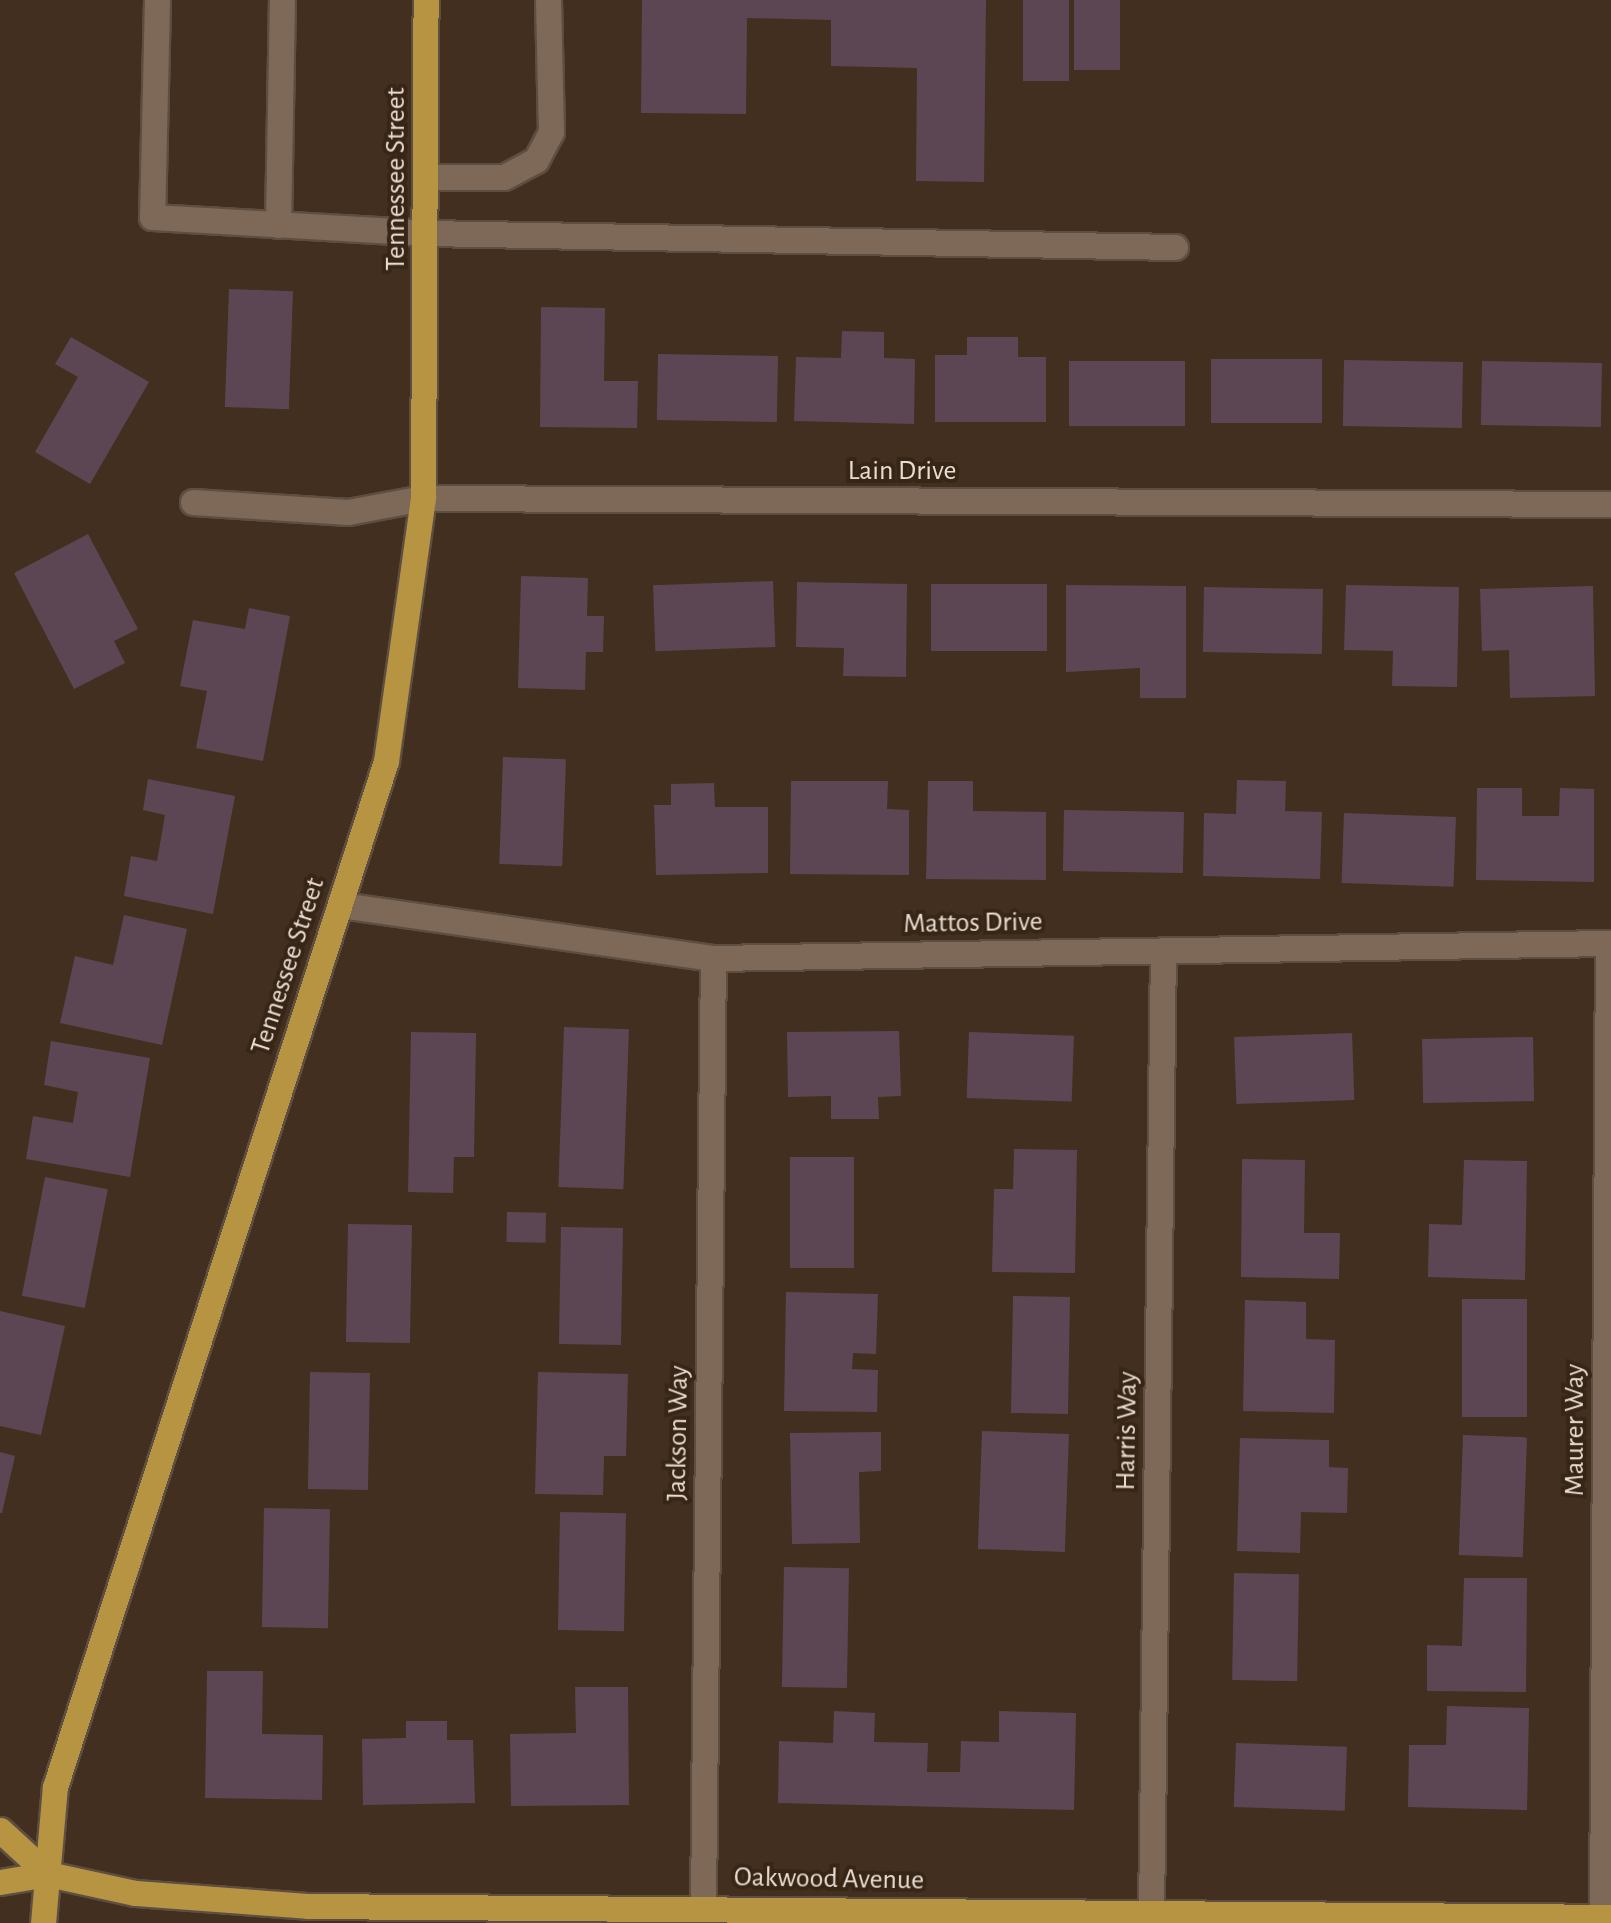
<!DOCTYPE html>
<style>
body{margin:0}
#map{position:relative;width:1611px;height:1923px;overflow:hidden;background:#422f20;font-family:"Alegreya Sans",sans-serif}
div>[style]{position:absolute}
.building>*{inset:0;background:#5d4653;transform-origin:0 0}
.roads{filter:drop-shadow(2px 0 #5e4e41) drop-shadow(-2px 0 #5e4e41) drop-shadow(0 2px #5e4e41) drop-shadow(0 -2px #5e4e41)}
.minor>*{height:25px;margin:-12.5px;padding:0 12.5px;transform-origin:12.5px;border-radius:12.5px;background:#7e6958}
.major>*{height:25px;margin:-12.5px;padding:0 12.5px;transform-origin:12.5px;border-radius:12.5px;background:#b69442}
span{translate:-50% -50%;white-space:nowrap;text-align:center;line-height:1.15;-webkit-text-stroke:8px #372516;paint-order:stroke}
.street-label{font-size:28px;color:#e9ddd3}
</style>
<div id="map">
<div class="building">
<i style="clip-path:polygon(642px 0,986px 0,984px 182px,916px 181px,917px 68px,831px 66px,831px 20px,747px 18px,746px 114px,641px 113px)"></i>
<i style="left:1023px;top:0;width:46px;height:81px"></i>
<i style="left:1074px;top:0;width:46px;height:70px"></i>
<i style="left:229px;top:289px;width:64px;height:118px;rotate:2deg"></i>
<i style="clip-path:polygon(541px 307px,605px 308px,604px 381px,638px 381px,637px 428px,540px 427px)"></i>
<i style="clip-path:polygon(842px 331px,884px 332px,884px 358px,915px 359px,914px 424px,794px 421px,796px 357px,841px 358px)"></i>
<i style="clip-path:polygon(71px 337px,149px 382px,90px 484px,35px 452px,78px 377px,55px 364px)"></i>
<i style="clip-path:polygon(967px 337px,1018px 337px,1018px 357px,1046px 357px,1046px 422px,935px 422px,935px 355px,967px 355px)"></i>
<i style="left:658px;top:354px;width:120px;height:66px;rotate:1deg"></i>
<i style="left:1322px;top:359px;width:64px;height:111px;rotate:90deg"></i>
<i style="left:1344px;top:360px;width:119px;height:66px;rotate:1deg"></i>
<i style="left:1069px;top:361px;width:116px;height:65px"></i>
<i style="left:1482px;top:361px;width:120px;height:64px;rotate:1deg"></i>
<i style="clip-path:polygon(88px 534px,138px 629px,114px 641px,125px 663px,74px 689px,14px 573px)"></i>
<i style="clip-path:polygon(521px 576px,588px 578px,587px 616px,604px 616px,603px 652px,586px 652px,585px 690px,518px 688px)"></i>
<i style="left:773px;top:581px;width:66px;height:120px;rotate:88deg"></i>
<i style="clip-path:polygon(797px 582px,907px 584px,906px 677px,843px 676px,844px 648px,796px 647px)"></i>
<i style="left:931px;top:584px;width:116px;height:67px"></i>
<i style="clip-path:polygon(1066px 585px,1186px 586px,1186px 698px,1140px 698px,1140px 668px,1066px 672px)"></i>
<i style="clip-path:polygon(1346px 585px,1459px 587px,1457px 687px,1392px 686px,1393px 651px,1344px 650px)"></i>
<i style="clip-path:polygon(1593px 586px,1595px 696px,1510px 698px,1509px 650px,1482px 651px,1480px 589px)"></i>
<i style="left:1204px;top:587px;width:119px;height:65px;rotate:1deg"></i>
<i style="clip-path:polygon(249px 608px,290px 616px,263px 761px,196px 748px,207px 691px,180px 686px,193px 620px,245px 629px)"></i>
<i style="left:503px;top:757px;width:63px;height:107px;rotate:2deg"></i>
<i style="clip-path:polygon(148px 779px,235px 796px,213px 914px,124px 896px,131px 856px,157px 861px,165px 815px,143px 810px)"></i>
<i style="clip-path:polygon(1237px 780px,1286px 781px,1285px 811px,1322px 812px,1320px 879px,1203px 876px,1204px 813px,1236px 814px)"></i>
<i style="clip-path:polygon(791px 781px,888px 781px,887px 809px,909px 810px,909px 875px,790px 874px)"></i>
<i style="clip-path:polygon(928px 781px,973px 781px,973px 811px,1046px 812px,1046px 880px,926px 879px)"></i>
<i style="clip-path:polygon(714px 783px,715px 807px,768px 807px,768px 873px,656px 875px,654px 805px,671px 805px,671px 784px)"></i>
<i style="clip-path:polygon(1477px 788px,1522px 788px,1522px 816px,1559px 816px,1560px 788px,1594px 789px,1594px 882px,1476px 880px)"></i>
<i style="left:1064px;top:810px;width:120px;height:61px;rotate:1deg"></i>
<i style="left:1344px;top:813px;width:112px;height:70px;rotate:2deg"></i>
<i style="clip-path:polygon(124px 915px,187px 929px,162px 1045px,60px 1023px,75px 956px,113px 965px)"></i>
<i style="left:564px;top:1027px;width:65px;height:160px;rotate:2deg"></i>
<i style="clip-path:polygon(899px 1031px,901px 1096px,878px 1097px,879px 1119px,831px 1119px,831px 1096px,788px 1097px,787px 1032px)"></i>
<i style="clip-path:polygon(411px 1032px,476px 1033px,474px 1157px,454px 1157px,453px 1193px,408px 1192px)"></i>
<i style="left:969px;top:1032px;width:105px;height:66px;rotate:2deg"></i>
<i style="left:1352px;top:1033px;width:67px;height:118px;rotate:88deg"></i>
<i style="left:1533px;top:1037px;width:64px;height:111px;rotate:89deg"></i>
<i style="clip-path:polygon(51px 1041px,150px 1058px,130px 1177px,26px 1159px,33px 1116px,73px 1123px,78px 1092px,44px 1085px)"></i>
<i style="clip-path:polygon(1014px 1149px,1077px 1150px,1075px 1273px,992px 1272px,994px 1189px,1013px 1189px)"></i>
<i style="left:790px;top:1157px;width:64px;height:111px"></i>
<i style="clip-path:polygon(1242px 1159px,1305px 1160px,1304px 1233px,1340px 1233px,1339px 1279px,1241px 1277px)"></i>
<i style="clip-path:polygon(1464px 1160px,1527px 1161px,1525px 1280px,1428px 1277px,1429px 1224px,1462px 1225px)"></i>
<i style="left:45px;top:1177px;width:64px;height:121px;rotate:11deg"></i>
<i style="left:507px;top:1212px;width:39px;height:30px;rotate:1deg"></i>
<i style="left:348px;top:1224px;width:64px;height:118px;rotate:1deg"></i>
<i style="left:561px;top:1227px;width:62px;height:117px;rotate:1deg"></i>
<i style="clip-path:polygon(786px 1292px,878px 1294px,876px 1354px,853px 1353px,852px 1369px,878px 1370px,877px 1412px,784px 1411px)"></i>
<i style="left:1013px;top:1296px;width:57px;height:117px;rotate:1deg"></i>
<i style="left:1462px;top:1299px;width:65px;height:118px"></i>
<i style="clip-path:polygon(1245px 1300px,1306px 1302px,1306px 1339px,1335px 1340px,1334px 1413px,1243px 1411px)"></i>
<i style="clip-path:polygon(0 1311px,65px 1326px,41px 1435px,0 1426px)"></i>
<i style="left:310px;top:1372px;width:60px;height:117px;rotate:1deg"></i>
<i style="clip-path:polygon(538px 1372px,628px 1374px,626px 1456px,604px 1456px,603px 1495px,535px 1494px)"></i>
<i style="left:982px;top:1431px;width:87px;height:118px;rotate:2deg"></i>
<i style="clip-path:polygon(881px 1432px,881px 1471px,859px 1472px,860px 1543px,792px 1544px,790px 1433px)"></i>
<i style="left:1463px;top:1435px;width:64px;height:120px;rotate:2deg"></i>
<i style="clip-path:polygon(1240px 1438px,1329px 1440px,1329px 1467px,1348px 1468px,1347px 1513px,1301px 1512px,1300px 1553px,1237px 1551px)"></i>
<i style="clip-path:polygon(0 1452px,15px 1456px,2px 1513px,0 1513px)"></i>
<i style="left:264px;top:1508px;width:66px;height:119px;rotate:1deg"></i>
<i style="left:560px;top:1512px;width:66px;height:118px;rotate:1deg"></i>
<i style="left:784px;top:1567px;width:65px;height:120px;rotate:1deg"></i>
<i style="left:1234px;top:1573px;width:65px;height:107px;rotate:1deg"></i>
<i style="clip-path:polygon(1464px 1578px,1527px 1578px,1526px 1692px,1427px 1691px,1427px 1645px,1462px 1646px)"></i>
<i style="clip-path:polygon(207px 1671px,263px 1671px,262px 1734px,323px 1735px,322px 1800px,205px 1798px)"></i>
<i style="clip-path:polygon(575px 1687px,628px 1687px,629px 1805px,511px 1806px,510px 1734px,576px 1733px)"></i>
<i style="clip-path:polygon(1447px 1706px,1529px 1708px,1527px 1810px,1408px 1807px,1409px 1745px,1446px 1745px)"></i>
<i style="clip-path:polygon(834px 1711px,875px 1713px,874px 1742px,928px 1743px,927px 1772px,960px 1772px,961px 1741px,999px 1742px,999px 1711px,1076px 1713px,1074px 1810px,778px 1803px,779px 1741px,833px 1743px)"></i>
<i style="clip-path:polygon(406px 1721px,447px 1721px,447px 1740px,473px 1740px,475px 1803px,363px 1805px,362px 1739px,406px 1738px)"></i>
<i style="left:1236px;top:1743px;width:111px;height:64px;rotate:2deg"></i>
</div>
<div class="roads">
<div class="minor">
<i style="left:157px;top:0;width:217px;rotate:91.3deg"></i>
<i style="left:152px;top:217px;width:274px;rotate:3.3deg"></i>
<i style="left:426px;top:233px;width:749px;rotate:1.07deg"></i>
<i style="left:428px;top:177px;width:76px"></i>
<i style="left:504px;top:177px;width:36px;rotate:-28deg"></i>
<i style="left:536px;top:160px;width:32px;rotate:-62deg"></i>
<i style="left:551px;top:132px;width:132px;rotate:-91.3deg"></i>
<i style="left:278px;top:225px;width:225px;rotate:-89deg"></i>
<i style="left:193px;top:502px;width:155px;rotate:3.7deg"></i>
<i style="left:348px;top:512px;width:76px;rotate:-10.6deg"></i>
<i style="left:423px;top:498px;width:1188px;rotate:0.29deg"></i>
<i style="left:340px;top:905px;width:377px;rotate:8.1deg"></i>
<i style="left:713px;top:958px;width:898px;rotate:-0.96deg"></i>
<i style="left:703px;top:1907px;width:949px;rotate:-89.4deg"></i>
<i style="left:1151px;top:1914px;width:964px;rotate:-89.29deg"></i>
<i style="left:1602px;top:1917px;width:974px;rotate:-89.65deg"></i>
</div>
<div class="major">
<i style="left:0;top:1830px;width:65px;rotate:42.5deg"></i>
<i style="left:0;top:1882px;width:49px;rotate:-9.5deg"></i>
<i style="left:48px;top:1874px;width:89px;rotate:12.3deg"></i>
<i style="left:135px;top:1893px;width:173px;rotate:4.3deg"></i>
<i style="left:308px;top:1906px;width:1303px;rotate:0.48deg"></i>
<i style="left:43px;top:1923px;width:137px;rotate:-85deg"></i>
<i style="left:55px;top:1787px;width:1078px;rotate:-72.12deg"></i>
<i style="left:386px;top:761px;width:266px;rotate:-82deg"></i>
<i style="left:423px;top:498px;width:498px;rotate:-89.7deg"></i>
</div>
</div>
<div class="street-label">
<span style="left:396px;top:179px;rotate:-90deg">Tennessee Street</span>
<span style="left:902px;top:471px">Lain Drive</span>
<span style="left:973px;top:923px;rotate:-1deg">Mattos Drive</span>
<span style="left:288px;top:966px;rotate:-72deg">Tennessee Street</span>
<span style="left:1575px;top:1430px;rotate:-90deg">Maurer Way</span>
<span style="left:1127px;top:1431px;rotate:-89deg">Harris Way</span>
<span style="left:678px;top:1433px;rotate:-89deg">Jackson Way</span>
<span style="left:829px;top:1879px;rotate:1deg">Oakwood Avenue</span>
</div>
</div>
